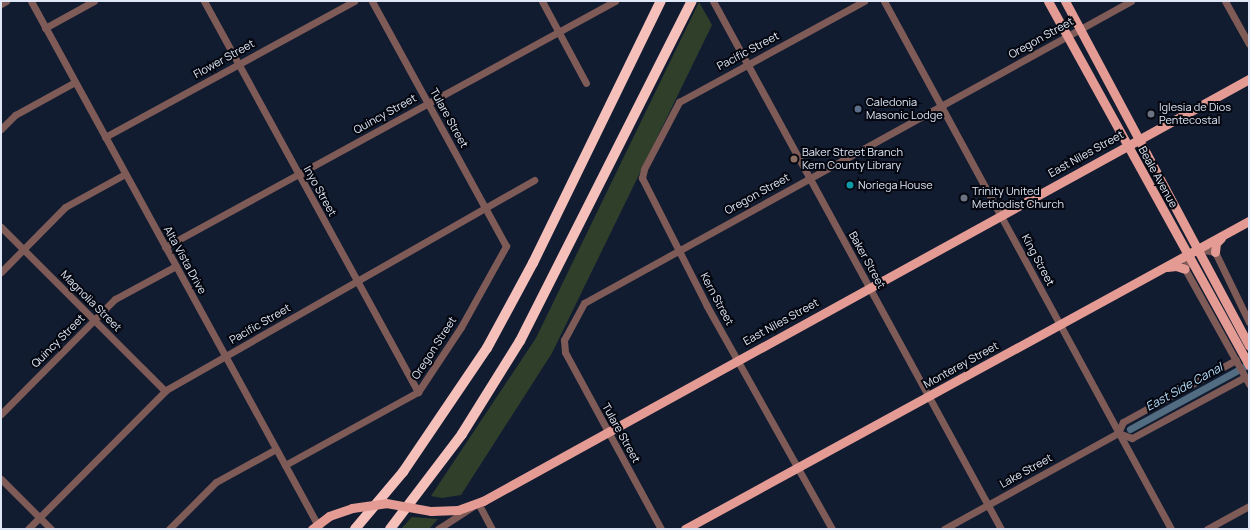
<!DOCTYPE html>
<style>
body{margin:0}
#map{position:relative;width:1250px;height:530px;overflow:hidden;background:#121c31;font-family:Manrope,sans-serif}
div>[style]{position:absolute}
.green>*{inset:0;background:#303f2a}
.canal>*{height:7px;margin:-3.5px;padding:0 3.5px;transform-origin:3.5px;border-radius:3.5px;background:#526d81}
.minor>*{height:7px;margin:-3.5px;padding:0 3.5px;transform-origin:3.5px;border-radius:3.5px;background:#7f5b58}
.major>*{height:9px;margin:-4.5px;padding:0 4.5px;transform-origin:4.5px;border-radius:4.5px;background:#e49b94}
.highway>*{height:10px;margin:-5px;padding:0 5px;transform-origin:5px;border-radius:5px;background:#f5bfba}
.major-bridge>*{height:9px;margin:-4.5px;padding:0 4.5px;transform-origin:4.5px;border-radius:4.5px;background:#e49b94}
.dots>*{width:11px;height:11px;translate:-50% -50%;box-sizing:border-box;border:2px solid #04070f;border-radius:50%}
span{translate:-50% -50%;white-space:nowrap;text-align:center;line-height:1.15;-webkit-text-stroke:4px #04070f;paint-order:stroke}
.street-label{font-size:11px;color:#dfe7f6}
.poi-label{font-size:11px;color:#dfe7f6}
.left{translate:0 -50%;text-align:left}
.water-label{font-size:12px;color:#b4dcfb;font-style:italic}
.frame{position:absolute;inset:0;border:2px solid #dfe7f6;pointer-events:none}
</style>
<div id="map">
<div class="green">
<i style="clip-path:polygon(699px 2px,712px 25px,552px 353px,461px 495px,442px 498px,431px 496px,536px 338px)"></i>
<i style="clip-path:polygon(412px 517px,438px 519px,429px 529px,401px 529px)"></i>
</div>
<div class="canal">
<i style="left:1130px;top:429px;width:136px;rotate:-28.6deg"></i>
</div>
<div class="minor">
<i style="left:31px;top:1px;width:602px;rotate:61.31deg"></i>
<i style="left:204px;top:1px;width:446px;rotate:61.3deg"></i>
<i style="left:542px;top:1px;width:93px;rotate:61.8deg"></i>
<i style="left:713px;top:1px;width:601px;rotate:61.39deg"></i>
<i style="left:884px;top:1px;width:601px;rotate:61.47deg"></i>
<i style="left:1225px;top:1px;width:49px;rotate:60.8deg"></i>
<i style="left:1px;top:4px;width:6px;rotate:-31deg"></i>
<i style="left:45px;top:28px;width:56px;rotate:-28.9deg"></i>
<i style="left:1px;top:129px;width:20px;rotate:-45deg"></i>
<i style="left:15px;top:115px;width:68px;rotate:-28.8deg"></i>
<i style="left:105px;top:137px;width:284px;rotate:-28.6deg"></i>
<i style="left:1px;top:227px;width:232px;rotate:45deg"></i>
<i style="left:165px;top:247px;width:513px;rotate:-28.66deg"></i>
<i style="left:1199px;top:249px;width:16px;rotate:11deg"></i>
<i style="left:1215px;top:252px;width:78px;rotate:64.1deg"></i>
<i style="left:1188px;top:255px;width:14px;rotate:102deg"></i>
<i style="left:1185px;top:269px;width:132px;rotate:60.9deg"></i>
<i style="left:1px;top:272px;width:91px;rotate:-45.4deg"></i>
<i style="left:65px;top:207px;width:68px;rotate:-28.8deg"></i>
<i style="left:1px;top:414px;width:162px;rotate:-45.3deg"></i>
<i style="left:115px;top:299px;width:69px;rotate:-28.4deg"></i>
<i style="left:1118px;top:433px;width:15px;rotate:20deg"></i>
<i style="left:1132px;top:438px;width:128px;rotate:-28.4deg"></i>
<i style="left:285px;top:465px;width:152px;rotate:-28.8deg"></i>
<i style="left:418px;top:392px;width:78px;rotate:-56.5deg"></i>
<i style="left:461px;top:327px;width:93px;rotate:-60.9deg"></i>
<i style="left:506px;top:246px;width:279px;rotate:-118.7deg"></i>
<i style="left:1px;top:479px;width:71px;rotate:45deg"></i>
<i style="left:28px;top:529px;width:196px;rotate:-45.2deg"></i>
<i style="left:166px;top:390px;width:424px;rotate:-29.7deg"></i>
<i style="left:169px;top:529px;width:66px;rotate:-45deg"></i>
<i style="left:216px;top:482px;width:68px;rotate:-28.8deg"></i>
<i style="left:438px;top:529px;width:48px;rotate:-33deg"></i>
<i style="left:478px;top:503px;width:30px;rotate:62deg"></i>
<i style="left:661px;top:529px;width:201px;rotate:-118.5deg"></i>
<i style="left:565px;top:352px;width:12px;rotate:-95deg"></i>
<i style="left:564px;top:340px;width:42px;rotate:-61.6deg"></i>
<i style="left:584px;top:303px;width:625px;rotate:-28.9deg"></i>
<i style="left:832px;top:529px;width:256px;rotate:-119.3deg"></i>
<i style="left:707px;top:306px;width:144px;rotate:-116.9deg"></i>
<i style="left:642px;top:178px;width:9px;rotate:-77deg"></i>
<i style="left:644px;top:169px;width:76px;rotate:-62.4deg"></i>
<i style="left:679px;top:102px;width:211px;rotate:-28.6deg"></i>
<i style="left:944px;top:529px;width:199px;rotate:-28.9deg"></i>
<i style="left:1118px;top:433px;width:12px;rotate:-66deg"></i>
<i style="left:1123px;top:422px;width:129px;rotate:-28.8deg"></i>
<i style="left:1207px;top:529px;width:48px;rotate:-28.7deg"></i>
</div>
<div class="major">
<i style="left:1048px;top:1px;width:416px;rotate:61.1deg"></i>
<i style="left:1065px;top:1px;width:391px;rotate:61.9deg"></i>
<i style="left:1215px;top:252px;width:9px;rotate:-84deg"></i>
<i style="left:1216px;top:243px;width:7px;rotate:-45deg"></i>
<i style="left:1167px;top:267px;width:9px;rotate:-6deg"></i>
<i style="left:1176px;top:266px;width:9px;rotate:18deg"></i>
<i style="left:431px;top:511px;width:27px;rotate:-2deg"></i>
<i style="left:458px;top:510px;width:27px;rotate:-20deg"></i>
<i style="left:483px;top:501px;width:875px;rotate:-28.85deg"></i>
<i style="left:312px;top:529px;width:21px;rotate:-37deg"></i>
<i style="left:329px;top:516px;width:24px;rotate:-19deg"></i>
<i style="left:685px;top:529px;width:643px;rotate:-28.64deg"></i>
</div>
<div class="highway">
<i style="left:355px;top:529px;width:75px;rotate:-49.9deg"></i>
<i style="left:403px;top:472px;width:150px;rotate:-55.9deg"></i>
<i style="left:487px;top:348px;width:97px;rotate:-61.6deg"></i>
<i style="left:533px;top:263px;width:292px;rotate:-64deg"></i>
<i style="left:390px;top:529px;width:119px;rotate:-52.8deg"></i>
<i style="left:462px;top:434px;width:110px;rotate:-58.1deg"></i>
<i style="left:520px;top:341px;width:381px;rotate:-63.2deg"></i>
</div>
<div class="major-bridge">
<i style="left:352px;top:508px;width:34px;rotate:-8deg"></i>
<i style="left:386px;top:503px;width:46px;rotate:10.1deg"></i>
</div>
<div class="dots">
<i style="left:858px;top:109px;background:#5c6f8a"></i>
<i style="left:1151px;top:114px;background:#6b7280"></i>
<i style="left:794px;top:159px;background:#8d6e63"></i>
<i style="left:850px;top:185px;background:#0f9aa8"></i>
<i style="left:964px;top:198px;background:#6b7280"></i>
</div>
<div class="street-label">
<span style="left:1041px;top:38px;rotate:-29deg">Oregon Street</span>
<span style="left:748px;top:51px;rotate:-28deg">Pacific Street</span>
<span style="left:224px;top:59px;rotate:-29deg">Flower Street</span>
<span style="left:385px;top:114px;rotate:-29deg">Quincy Street</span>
<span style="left:449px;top:118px;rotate:61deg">Tulare Street</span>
<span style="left:1086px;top:154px;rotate:-29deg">East Niles Street</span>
<span style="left:1158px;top:177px;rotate:61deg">Beale Avenue</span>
<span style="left:320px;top:191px;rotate:61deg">Inyo Street</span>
<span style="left:757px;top:194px;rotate:-29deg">Oregon Street</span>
<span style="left:185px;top:260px;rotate:61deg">Alta Vista Drive</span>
<span style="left:867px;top:260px;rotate:61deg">Baker Street</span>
<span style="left:1038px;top:260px;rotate:62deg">King Street</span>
<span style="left:717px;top:299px;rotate:62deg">Kern Street</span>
<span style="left:91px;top:301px;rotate:45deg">Magnolia Street</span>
<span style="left:781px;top:322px;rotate:-29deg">East Niles Street</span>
<span style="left:260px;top:324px;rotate:-30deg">Pacific Street</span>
<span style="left:58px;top:341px;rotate:-45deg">Quincy Street</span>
<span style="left:434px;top:348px;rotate:-57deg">Oregon Street</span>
<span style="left:961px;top:365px;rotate:-29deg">Monterey Street</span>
<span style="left:621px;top:433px;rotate:61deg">Tulare Street</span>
<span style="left:1026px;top:471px;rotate:-29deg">Lake Street</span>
</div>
<div class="poi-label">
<span class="left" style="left:866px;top:109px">Caledonia<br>Masonic Lodge</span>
<span class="left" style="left:1159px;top:114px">Iglesia de Dios<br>Pentecostal</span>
<span class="left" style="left:802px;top:159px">Baker Street Branch<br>Kern County Library</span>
<span class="left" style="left:858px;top:185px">Noriega House</span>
<span class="left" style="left:972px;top:198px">Trinity United<br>Methodist Church</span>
</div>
<div class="water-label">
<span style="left:1184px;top:387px;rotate:-29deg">East Side Canal</span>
</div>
<div class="frame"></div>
</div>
